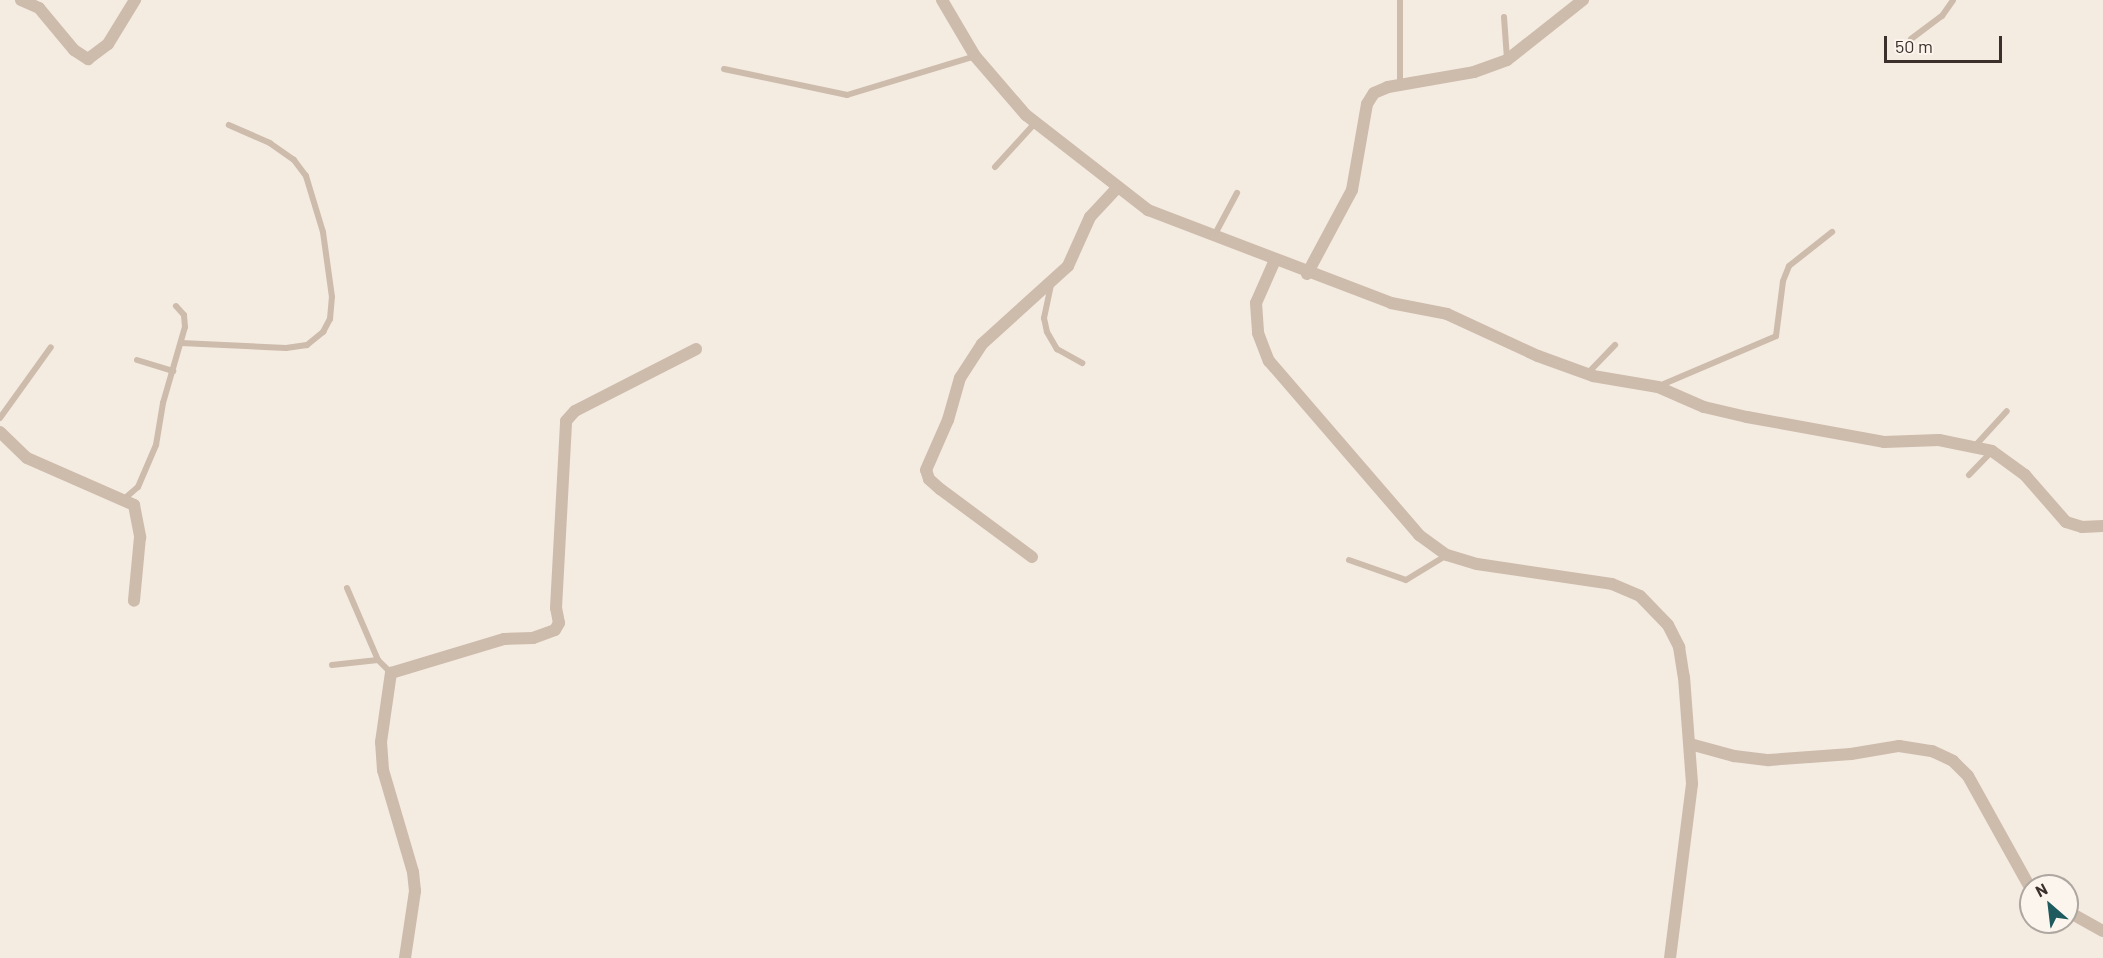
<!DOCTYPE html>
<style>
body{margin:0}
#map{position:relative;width:2103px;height:958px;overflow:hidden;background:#f4ebe1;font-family:Barlow,sans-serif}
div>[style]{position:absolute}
.lane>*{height:6px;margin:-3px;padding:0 3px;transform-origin:3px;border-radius:3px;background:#cdbbac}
.street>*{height:12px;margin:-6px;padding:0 6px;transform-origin:6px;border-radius:6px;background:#cdbbac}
span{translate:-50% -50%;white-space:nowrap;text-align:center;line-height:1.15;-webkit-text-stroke:6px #fbf5ee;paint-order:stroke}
.north{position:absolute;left:2019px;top:874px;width:60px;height:60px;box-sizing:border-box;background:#fbf5ee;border:2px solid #aea6a0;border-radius:50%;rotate:332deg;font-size:16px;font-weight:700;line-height:24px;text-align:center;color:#3b302b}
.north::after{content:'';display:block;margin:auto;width:21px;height:27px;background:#1f5a5e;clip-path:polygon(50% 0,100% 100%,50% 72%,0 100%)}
.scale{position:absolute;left:1884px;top:36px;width:118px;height:27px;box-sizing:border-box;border:3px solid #3b302b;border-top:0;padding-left:8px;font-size:18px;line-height:21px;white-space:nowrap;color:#3b302b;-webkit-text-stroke:4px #fbf5ee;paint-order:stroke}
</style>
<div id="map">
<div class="lane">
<i style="left:1504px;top:17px;width:42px;rotate:85.9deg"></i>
<i style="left:1911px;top:39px;width:39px;rotate:-37deg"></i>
<i style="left:1942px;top:16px;width:19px;rotate:-55deg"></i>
<i style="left:724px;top:69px;width:126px;rotate:11.9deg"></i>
<i style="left:847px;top:95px;width:134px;rotate:-16.9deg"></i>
<i style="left:1400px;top:84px;width:84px;rotate:-90deg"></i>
<i style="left:995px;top:167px;width:59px;rotate:-47.7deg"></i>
<i style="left:1214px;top:236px;width:49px;rotate:-61.9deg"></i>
<i style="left:1051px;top:285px;width:34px;rotate:102deg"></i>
<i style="left:1044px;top:318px;width:14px;rotate:78deg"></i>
<i style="left:1047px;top:332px;width:20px;rotate:60deg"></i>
<i style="left:1057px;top:349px;width:29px;rotate:29deg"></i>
<i style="left:181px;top:343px;width:105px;rotate:2.7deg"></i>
<i style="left:286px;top:348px;width:21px;rotate:-8deg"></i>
<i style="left:307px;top:345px;width:21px;rotate:-39deg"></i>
<i style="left:323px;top:332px;width:15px;rotate:-62deg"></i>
<i style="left:330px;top:319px;width:22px;rotate:-85deg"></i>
<i style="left:332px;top:297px;width:66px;rotate:-97.9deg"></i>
<i style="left:323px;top:232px;width:59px;rotate:-106.9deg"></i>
<i style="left:306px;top:176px;width:20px;rotate:-127deg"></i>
<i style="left:294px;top:160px;width:29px;rotate:-145deg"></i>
<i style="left:270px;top:143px;width:45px;rotate:-156.3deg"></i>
<i style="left:137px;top:360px;width:38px;rotate:17deg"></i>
<i style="left:1588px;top:373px;width:39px;rotate:-46deg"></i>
<i style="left:1659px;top:386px;width:127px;rotate:-23.1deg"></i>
<i style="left:1776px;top:336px;width:55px;rotate:-82.7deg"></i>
<i style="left:1783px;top:281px;width:16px;rotate:-68deg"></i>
<i style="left:1789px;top:266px;width:55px;rotate:-38.3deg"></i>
<i style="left:0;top:418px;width:87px;rotate:-54.3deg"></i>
<i style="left:1975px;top:446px;width:47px;rotate:-47.6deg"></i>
<i style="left:1969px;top:475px;width:32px;rotate:-46deg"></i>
<i style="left:124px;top:499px;width:18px;rotate:-41deg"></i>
<i style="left:138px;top:487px;width:46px;rotate:-66.8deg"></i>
<i style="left:156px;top:445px;width:43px;rotate:-80.5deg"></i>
<i style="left:163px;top:403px;width:79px;rotate:-73.9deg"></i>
<i style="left:185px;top:327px;width:12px;rotate:-95deg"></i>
<i style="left:184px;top:315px;width:12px;rotate:-132deg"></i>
<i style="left:1349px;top:560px;width:60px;rotate:19.3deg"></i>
<i style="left:1406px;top:580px;width:48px;rotate:-31.4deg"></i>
<i style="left:347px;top:588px;width:78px;rotate:66.7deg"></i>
<i style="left:378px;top:660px;width:18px;rotate:45deg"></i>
<i style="left:332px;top:665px;width:46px;rotate:-6.2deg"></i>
</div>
<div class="street">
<i style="left:21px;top:0;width:20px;rotate:24deg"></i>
<i style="left:39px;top:8px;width:55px;rotate:50.2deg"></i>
<i style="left:74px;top:50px;width:17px;rotate:33deg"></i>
<i style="left:88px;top:59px;width:25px;rotate:-37deg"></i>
<i style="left:108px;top:44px;width:52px;rotate:-58.5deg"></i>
<i style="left:942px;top:0;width:65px;rotate:59.5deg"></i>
<i style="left:975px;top:56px;width:78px;rotate:49.2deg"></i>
<i style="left:1026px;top:115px;width:155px;rotate:37.9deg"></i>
<i style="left:1148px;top:210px;width:260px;rotate:20.9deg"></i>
<i style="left:1391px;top:303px;width:57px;rotate:11.1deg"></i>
<i style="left:1447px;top:314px;width:100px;rotate:24.8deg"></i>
<i style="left:1538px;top:356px;width:59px;rotate:20deg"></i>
<i style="left:1593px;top:376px;width:66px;rotate:9.6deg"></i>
<i style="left:1658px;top:387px;width:50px;rotate:23.5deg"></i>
<i style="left:1704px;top:407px;width:44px;rotate:13.1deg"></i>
<i style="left:1747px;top:417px;width:139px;rotate:10.3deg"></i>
<i style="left:1884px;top:442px;width:55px;rotate:-2.1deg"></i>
<i style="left:1939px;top:440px;width:54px;rotate:11.7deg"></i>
<i style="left:1992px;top:451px;width:41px;rotate:36deg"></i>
<i style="left:2025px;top:475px;width:62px;rotate:48.9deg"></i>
<i style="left:2066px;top:522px;width:17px;rotate:17deg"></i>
<i style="left:2082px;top:527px;width:21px;rotate:-3deg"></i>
<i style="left:1275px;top:260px;width:47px;rotate:113.8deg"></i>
<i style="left:1256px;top:303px;width:30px;rotate:86deg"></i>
<i style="left:1258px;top:333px;width:30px;rotate:69deg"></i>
<i style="left:1269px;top:361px;width:230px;rotate:49.2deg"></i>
<i style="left:1419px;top:535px;width:34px;rotate:36deg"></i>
<i style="left:1447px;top:555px;width:31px;rotate:17deg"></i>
<i style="left:1477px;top:564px;width:136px;rotate:8.4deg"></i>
<i style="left:1612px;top:584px;width:30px;rotate:23deg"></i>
<i style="left:1640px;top:596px;width:40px;rotate:46deg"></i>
<i style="left:1668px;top:625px;width:25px;rotate:63deg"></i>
<i style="left:1679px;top:647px;width:30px;rotate:81deg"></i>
<i style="left:1684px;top:677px;width:107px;rotate:85.7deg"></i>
<i style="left:1692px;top:784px;width:175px;rotate:97.2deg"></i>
<i style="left:1307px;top:274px;width:95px;rotate:-61.8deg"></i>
<i style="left:1352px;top:190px;width:87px;rotate:-80.1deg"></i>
<i style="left:1367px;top:104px;width:13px;rotate:-58deg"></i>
<i style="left:1374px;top:93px;width:15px;rotate:-23deg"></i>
<i style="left:1388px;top:87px;width:87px;rotate:-9.9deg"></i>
<i style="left:1474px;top:72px;width:35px;rotate:-20deg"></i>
<i style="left:1507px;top:60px;width:97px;rotate:-38.3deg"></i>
<i style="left:0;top:432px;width:37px;rotate:44deg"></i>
<i style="left:27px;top:458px;width:117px;rotate:23.7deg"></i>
<i style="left:134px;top:505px;width:33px;rotate:79deg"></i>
<i style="left:140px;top:537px;width:64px;rotate:95.4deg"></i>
<i style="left:1032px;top:557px;width:114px;rotate:-143.5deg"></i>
<i style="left:940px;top:489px;width:15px;rotate:-138deg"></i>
<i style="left:929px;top:479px;width:9px;rotate:-108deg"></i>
<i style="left:926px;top:470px;width:55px;rotate:-66.3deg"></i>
<i style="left:948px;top:420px;width:44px;rotate:-74.1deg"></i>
<i style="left:960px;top:378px;width:40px;rotate:-57.1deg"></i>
<i style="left:982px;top:344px;width:116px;rotate:-42.2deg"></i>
<i style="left:1068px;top:266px;width:54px;rotate:-65.8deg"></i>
<i style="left:1090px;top:217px;width:41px;rotate:-47deg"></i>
<i style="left:1690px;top:744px;width:46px;rotate:15.3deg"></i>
<i style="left:1734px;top:756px;width:35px;rotate:7deg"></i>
<i style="left:1769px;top:760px;width:82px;rotate:-4.2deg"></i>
<i style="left:1851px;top:754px;width:49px;rotate:-9.5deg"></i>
<i style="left:1899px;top:746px;width:33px;rotate:9deg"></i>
<i style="left:1932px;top:751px;width:23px;rotate:25deg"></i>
<i style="left:1953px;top:761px;width:21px;rotate:45deg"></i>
<i style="left:1968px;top:776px;width:129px;rotate:60.9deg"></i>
<i style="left:2067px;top:911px;width:41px;rotate:29.1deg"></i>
<i style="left:405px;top:958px;width:68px;rotate:-81.5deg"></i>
<i style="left:415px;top:891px;width:19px;rotate:-96deg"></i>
<i style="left:413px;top:872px;width:106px;rotate:-106.4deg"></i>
<i style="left:383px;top:770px;width:28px;rotate:-94deg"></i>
<i style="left:381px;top:742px;width:70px;rotate:-81.8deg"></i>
<i style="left:391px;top:673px;width:118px;rotate:-16.7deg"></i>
<i style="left:504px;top:639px;width:29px;rotate:-2deg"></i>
<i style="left:533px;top:638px;width:23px;rotate:-20deg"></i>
<i style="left:555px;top:630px;width:8px;rotate:-60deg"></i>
<i style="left:559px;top:623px;width:15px;rotate:-101deg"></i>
<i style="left:556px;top:608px;width:187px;rotate:-86.9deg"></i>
<i style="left:566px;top:421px;width:13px;rotate:-48deg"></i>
<i style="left:575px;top:411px;width:136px;rotate:-27.1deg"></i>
</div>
<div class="north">N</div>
<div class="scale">50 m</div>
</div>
